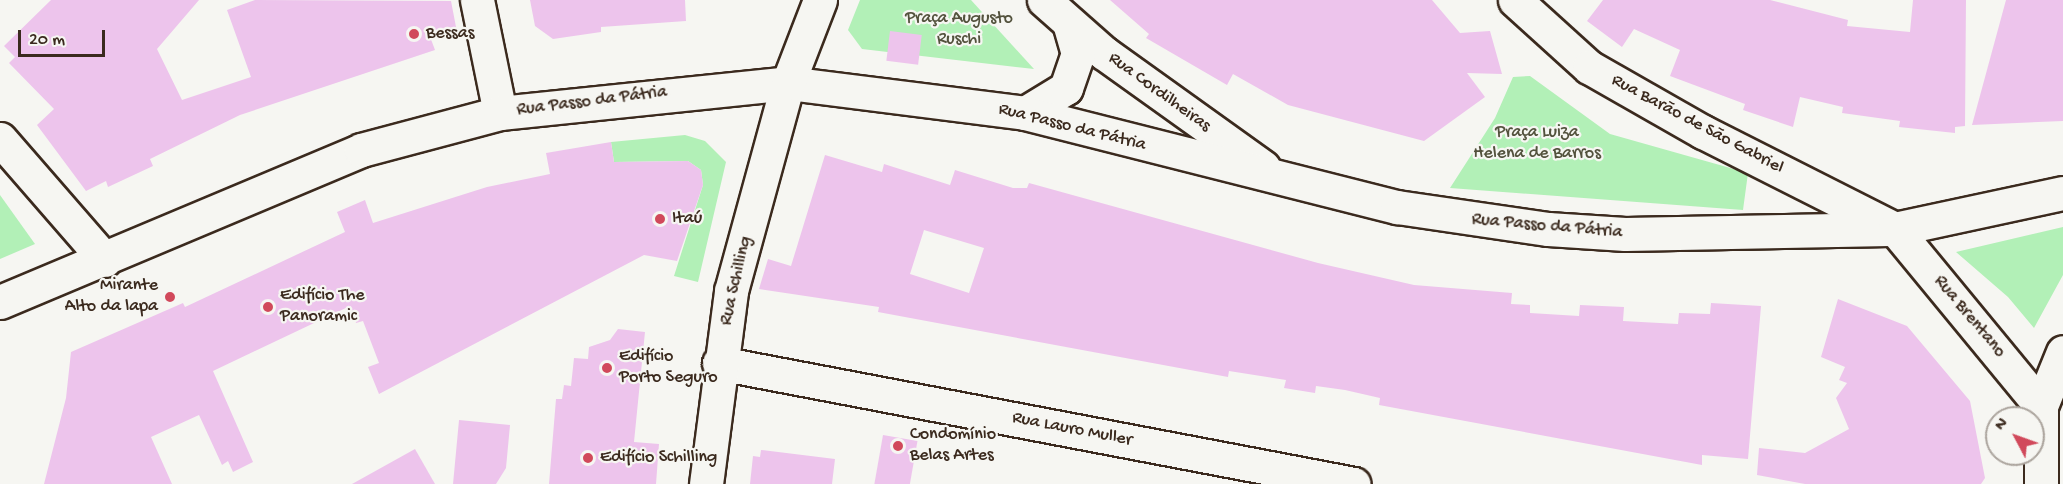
<!DOCTYPE html>
<meta charset="utf-8">
<style>
body{margin:0}
#map{position:relative;width:2063px;height:484px;overflow:hidden;background:#f6f6f2;font-family:"Gochi Hand",sans-serif}
div>[style]{position:absolute}
.green>*{inset:0;background:#b2f0b7}
.building>*{inset:0;background:#edc4ec;transform-origin:0 0}
.roads{filter:drop-shadow(2px 0 #3b2a1e) drop-shadow(-2px 0 #3b2a1e) drop-shadow(0 2px #3b2a1e) drop-shadow(0 -2px #3b2a1e)}
.minor>*{height:33px;margin:-16.5px;padding:0 16.5px;transform-origin:16.5px;border-radius:16.5px;background:#f6f6f2}
.dots>*{width:16px;height:16px;translate:-50% -50%;box-sizing:border-box;border:3px solid #f6f6f2;border-radius:50%}
span{translate:-50% -50%;white-space:nowrap;text-align:center;line-height:1.15;-webkit-text-stroke:4.5px #f6f6f2;paint-order:stroke}
.park-label{font-size:18px;color:#53523d}
.poi-label{font-size:18px;color:#3b2a1e}
.left{translate:0 -50%;text-align:left}
.right{translate:-100% -50%;text-align:right}
.street-label{font-size:18px;color:#3b2a1e}
.north{position:absolute;left:1985px;top:406px;width:60px;height:60px;box-sizing:border-box;background:#f6f6f2;border:2px solid #aba49d;border-radius:50%;rotate:311deg;font-size:16px;font-weight:700;line-height:24px;text-align:center;color:#3b2a1e}
.north::after{content:'';display:block;margin:auto;width:21px;height:27px;background:#d1495b;clip-path:polygon(50% 0,100% 100%,50% 72%,0 100%)}
.scale{position:absolute;left:18px;top:30px;width:87px;height:27px;box-sizing:border-box;border:3px solid #3b2a1e;border-top:0;padding-left:8px;font-size:18px;line-height:21px;white-space:nowrap;color:#3b2a1e;-webkit-text-stroke:4px #f6f6f2;paint-order:stroke}
</style>
<div id="map">
<div class="green">
<i style="clip-path:polygon(860px 0,971px 0,1034px 69px,862px 49px,848px 30px)"></i>
<i style="clip-path:polygon(1530px 76px,1610px 134px,1748px 173px,1743px 210px,1450px 188px,1495px 118px,1513px 77px)"></i>
<i style="clip-path:polygon(685px 135px,705px 141px,726px 162px,698px 282px,674px 276px,703px 185px,701px 170px,688px 161px,614px 162px,611px 142px)"></i>
<i style="clip-path:polygon(0 195px,35px 244px,0 259px)"></i>
<i style="clip-path:polygon(2063px 227px,2063px 275px,2034px 328px,2008px 297px,1956px 252px)"></i>
</div>
<div class="building">
<i style="clip-path:polygon(51px 0,199px 0,157px 49px,182px 100px,251px 77px,227px 10px,255px 0,451px 1px,456px 27px,429px 34px,435px 50px,240px 115px,150px 159px,153px 166px,108px 187px,106px 181px,86px 191px,37px 125px,54px 109px,9px 63px,15px 57px,4px 46px)"></i>
<i style="clip-path:polygon(530px 0,685px 0,686px 21px,601px 27px,601px 32px,553px 39px,535px 26px)"></i>
<i style="clip-path:polygon(1110px 0,1432px 0,1460px 33px,1490px 31px,1502px 74px,1467px 73px,1485px 97px,1424px 141px,1288px 105px,1233px 74px,1227px 85px,1146px 38px,1149px 34px)"></i>
<i style="clip-path:polygon(1603px 0,1770px 0,1848px 20px,1847px 26px,1910px 32px,1913px 0,1966px 0,1965px 126px,1955px 127px,1955px 133px,1899px 127px,1900px 121px,1842px 113px,1843px 107px,1800px 97px,1793px 127px,1743px 110px,1745px 104px,1670px 76px,1680px 50px,1634px 29px,1622px 47px,1587px 21px)"></i>
<i style="clip-path:polygon(2006px 0,2063px 0,2063px 121px,1972px 125px)"></i>
<i style="left:890px;top:31px;width:32px;height:30px;rotate:7deg"></i>
<i style="clip-path:polygon(611px 142px,614px 162px,688px 161px,701px 170px,703px 185px,677px 261px,644px 255px,379px 394px,368px 367px,379px 363px,363px 321px,356px 323px,350px 306px,213px 371px,253px 462px,233px 472px,228px 461px,222px 465px,199px 415px,151px 437px,172px 484px,44px 484px,66px 398px,71px 352px,183px 303px,185px 307px,345px 232px,337px 212px,365px 200px,373px 223px,487px 187px,550px 174px,546px 153px)"></i>
<i style="clip-path:polygon(evenodd,825px 155px,882px 172px,884px 164px,950px 185px,955px 170px,1013px 188px,1027px 188px,1029px 183px,1318px 263px,1414px 285px,1512px 293px,1511px 304px,1530px 305px,1530px 313px,1579px 316px,1580px 305px,1624px 307px,1623px 321px,1678px 324px,1679px 313px,1710px 314px,1711px 303px,1761px 306px,1748px 459px,1702px 455px,1702px 465px,1379px 405px,1380px 398px,1345px 390px,1316px 386px,1315px 393px,1284px 388px,1286px 380px,1229px 371px,1228px 377px,878px 312px,879px 307px,759px 289px,768px 259px,791px 266px,825px 155px,924px 230px,984px 248px,969px 293px,910px 274px,924px 230px)"></i>
<i style="clip-path:polygon(1838px 299px,1907px 326px,1970px 401px,1985px 478px,1981px 484px,1805px 484px,1757px 475px,1759px 448px,1805px 453px,1849px 429px,1836px 398px,1847px 383px,1839px 380px,1845px 367px,1821px 357px)"></i>
<i style="clip-path:polygon(618px 329px,645px 332px,634px 442px,659px 444px,656px 484px,549px 484px,556px 399px,562px 399px,564px 385px,571px 386px,574px 358px,588px 359px,589px 347px,610px 340px)"></i>
<i style="clip-path:polygon(459px 420px,510px 425px,506px 468px,496px 484px,453px 484px)"></i>
<i style="left:883px;top:435px;width:35px;height:50px;rotate:10deg"></i>
<i style="clip-path:polygon(415px 449px,435px 484px,352px 484px)"></i>
<i style="clip-path:polygon(761px 450px,835px 459px,832px 484px,750px 484px,753px 456px,760px 457px)"></i>
</div>
<div class="roads">
<div class="minor">
<i style="left:477px;top:0;width:115px;rotate:78.5deg"></i>
<i style="left:1044px;top:0;width:80px;rotate:41.5deg"></i>
<i style="left:1104px;top:53px;width:196px;rotate:35.6deg"></i>
<i style="left:1515px;top:0;width:100px;rotate:42.2deg"></i>
<i style="left:1589px;top:67px;width:131px;rotate:29.7deg"></i>
<i style="left:1703px;top:132px;width:215px;rotate:26.8deg"></i>
<i style="left:1895px;top:229px;width:229px;rotate:50.5deg"></i>
<i style="left:1025px;top:113px;width:48px;rotate:-31.4deg"></i>
<i style="left:1066px;top:88px;width:36px;rotate:-71deg"></i>
<i style="left:1078px;top:54px;width:29px;rotate:-106deg"></i>
<i style="left:0;top:139px;width:160px;rotate:49deg"></i>
<i style="left:0;top:302px;width:392px;rotate:-22.8deg"></i>
<i style="left:361px;top:150px;width:144px;rotate:-14.9deg"></i>
<i style="left:500px;top:113px;width:290px;rotate:-5.9deg"></i>
<i style="left:788px;top:83px;width:239px;rotate:7.2deg"></i>
<i style="left:1025px;top:113px;width:384px;rotate:14.2deg"></i>
<i style="left:1397px;top:207px;width:153px;rotate:8.3deg"></i>
<i style="left:1548px;top:229px;width:77px;rotate:3.7deg"></i>
<i style="left:1625px;top:234px;width:270px;rotate:-1.1deg"></i>
<i style="left:1895px;top:229px;width:172px;rotate:-12.1deg"></i>
<i style="left:719px;top:363px;width:646px;rotate:10.79deg"></i>
<i style="left:706px;top:484px;width:195px;rotate:-82.6deg"></i>
<i style="left:731px;top:291px;width:216px;rotate:-74.7deg"></i>
<i style="left:788px;top:83px;width:89px;rotate:-68.9deg"></i>
<i style="left:2041px;top:484px;width:78px;rotate:-90deg"></i>
<i style="left:2041px;top:406px;width:58px;rotate:-67.8deg"></i>
</div>
</div>
<div class="dots">
<i style="left:414px;top:34px;background:#d1495b"></i>
<i style="left:660px;top:219px;background:#d1495b"></i>
<i style="left:170px;top:297px;background:#d1495b"></i>
<i style="left:268px;top:307px;background:#d1495b"></i>
<i style="left:607px;top:368px;background:#d1495b"></i>
<i style="left:898px;top:446px;background:#d1495b"></i>
<i style="left:588px;top:458px;background:#d1495b"></i>
</div>
<div class="park-label">
<span style="left:959px;top:30px">Praça Augusto<br>Ruschi</span>
<span style="left:1537px;top:144px">Praça Luiza<br>Helena de Barros</span>
</div>
<div class="poi-label">
<span class="left" style="left:426px;top:34px">Bessas</span>
<span class="left" style="left:672px;top:219px">Itaú</span>
<span class="right" style="left:158px;top:297px">Mirante<br>Alto da lapa</span>
<span class="left" style="left:280px;top:307px">Edifício The<br>Panoramic</span>
<span class="left" style="left:619px;top:368px">Edifício<br>Porto Seguro</span>
<span class="left" style="left:910px;top:446px">Condomínio<br>Belas Artes</span>
<span class="left" style="left:600px;top:458px">Edifício Schilling</span>
</div>
<div class="street-label">
<span style="left:1159px;top:93px;rotate:36deg">Rua Cordilheiras</span>
<span style="left:592px;top:102px;rotate:-7deg">Rua Passo da Pátria</span>
<span style="left:1697px;top:125px;rotate:28deg">Rua Barão de São Gabriel</span>
<span style="left:1072px;top:128px;rotate:14deg">Rua Passo da Pátria</span>
<span style="left:1547px;top:227px;rotate:5deg">Rua Passo da Pátria</span>
<span style="left:737px;top:281px;rotate:-77deg">Rua Schilling</span>
<span style="left:1969px;top:317px;rotate:50deg">Rua Brentano</span>
<span style="left:1072px;top:430px;rotate:11deg">Rua Lauro Muller</span>
</div>
<div class="north">N</div>
<div class="scale">20 m</div>
</div>
